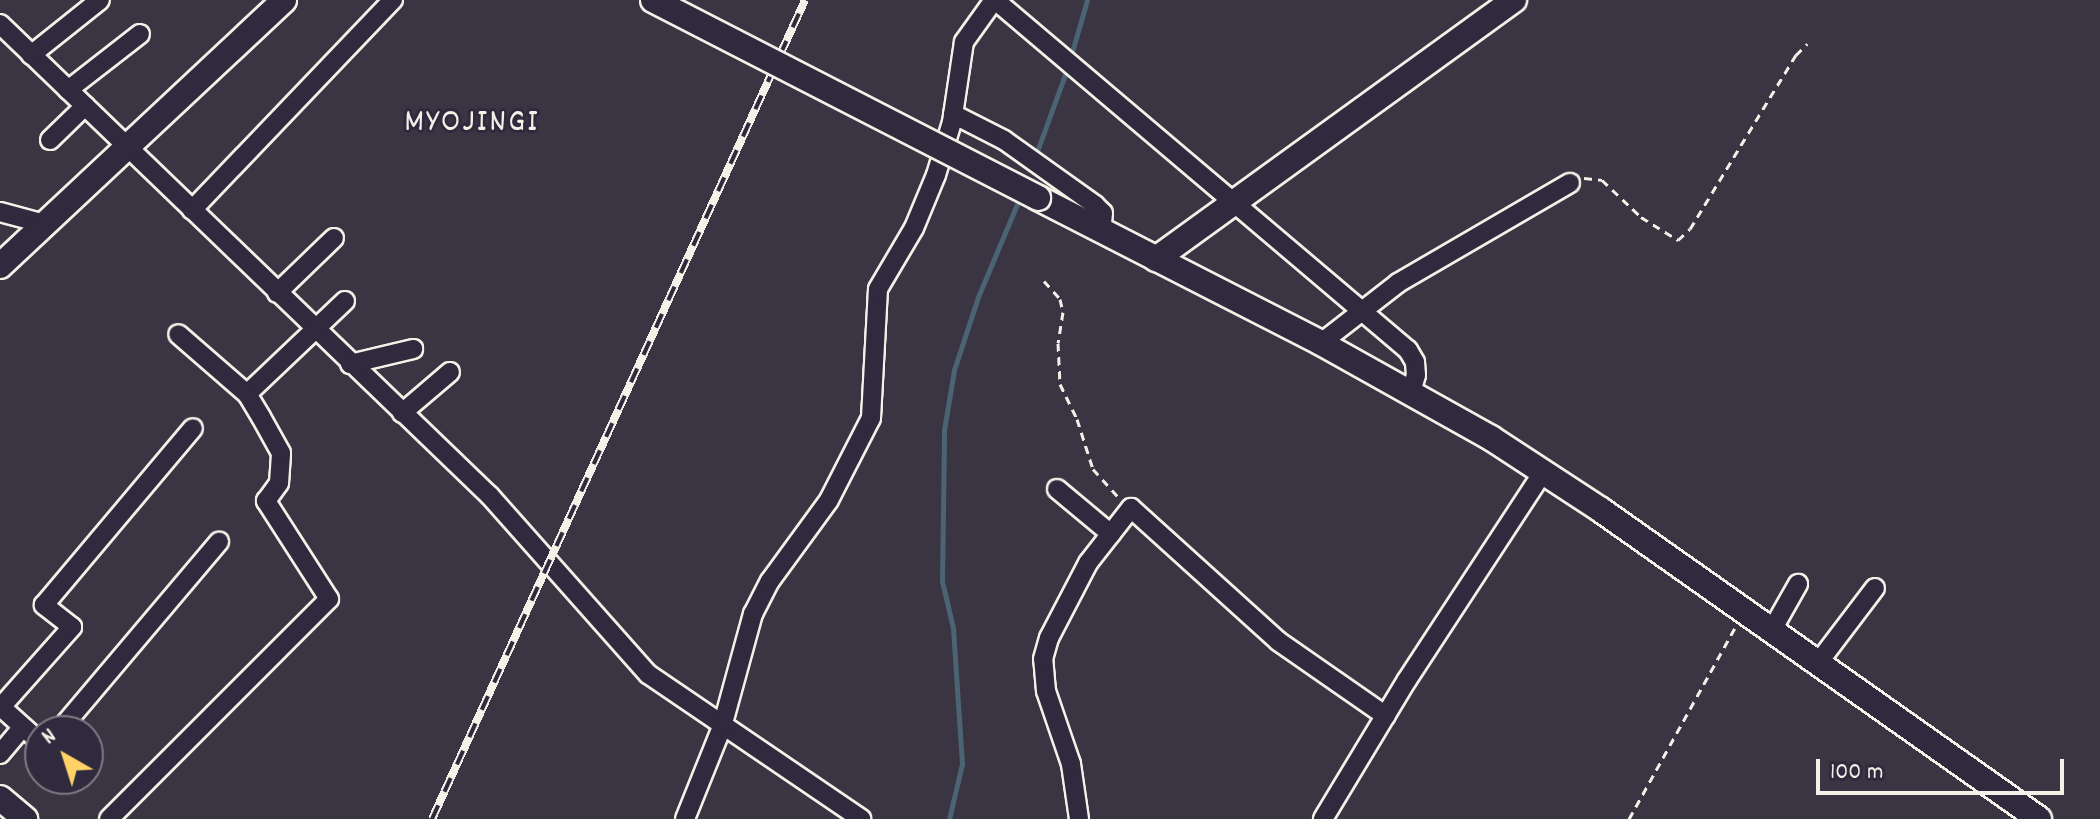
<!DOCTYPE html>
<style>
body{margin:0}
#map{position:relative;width:2100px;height:819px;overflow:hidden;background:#3b3443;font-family:Dekko,sans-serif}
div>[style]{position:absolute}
.stream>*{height:5px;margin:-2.5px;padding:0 2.5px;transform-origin:2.5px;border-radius:2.5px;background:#4b6473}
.path>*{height:3px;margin-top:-1.5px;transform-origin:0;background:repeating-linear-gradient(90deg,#f4f1e8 0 8px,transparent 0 14px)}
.roads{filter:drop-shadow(2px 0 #f4f1e8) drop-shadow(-2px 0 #f4f1e8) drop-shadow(0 2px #f4f1e8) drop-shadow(0 -2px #f4f1e8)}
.minor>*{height:18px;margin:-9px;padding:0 9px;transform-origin:9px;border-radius:9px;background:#2f2a3d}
.tertiary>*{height:24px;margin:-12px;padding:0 12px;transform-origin:12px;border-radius:12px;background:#2f2a3d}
.rail>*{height:8px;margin-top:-4px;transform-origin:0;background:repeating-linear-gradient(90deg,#2f2a3d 0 15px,#f4f1e8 0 30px);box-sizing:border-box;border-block:2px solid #f4f1e8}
.bridges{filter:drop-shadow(2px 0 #f4f1e8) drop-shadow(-2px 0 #f4f1e8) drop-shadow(0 2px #f4f1e8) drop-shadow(0 -2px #f4f1e8)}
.tertiary-bridge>*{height:24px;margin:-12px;padding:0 12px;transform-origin:12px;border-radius:12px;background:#2f2a3d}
span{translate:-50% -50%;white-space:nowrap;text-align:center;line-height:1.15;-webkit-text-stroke:6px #2f2a3d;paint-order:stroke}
.quarter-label{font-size:34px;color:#f4f1e8;letter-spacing:2px}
.north{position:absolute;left:24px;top:715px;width:80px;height:80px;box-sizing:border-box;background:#2f2a3d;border:2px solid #7e7a81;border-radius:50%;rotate:321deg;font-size:22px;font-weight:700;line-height:32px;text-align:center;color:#f4f1e8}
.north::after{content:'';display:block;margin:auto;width:28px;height:36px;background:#ffd166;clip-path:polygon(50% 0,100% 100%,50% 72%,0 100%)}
.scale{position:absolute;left:1816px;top:759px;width:248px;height:36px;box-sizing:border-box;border:4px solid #f4f1e8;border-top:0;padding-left:10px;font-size:24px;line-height:28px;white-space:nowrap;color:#f4f1e8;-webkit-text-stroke:6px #2f2a3d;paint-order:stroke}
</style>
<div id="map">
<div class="stream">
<i style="left:1070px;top:59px;width:61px;rotate:-73.9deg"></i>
<i style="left:1035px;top:157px;width:94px;rotate:-70deg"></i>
<i style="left:949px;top:819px;width:57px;rotate:-76.7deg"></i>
<i style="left:962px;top:764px;width:136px;rotate:-93.8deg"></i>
<i style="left:953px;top:628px;width:48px;rotate:-103.2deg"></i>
<i style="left:942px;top:581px;width:151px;rotate:-89.2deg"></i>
<i style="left:944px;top:430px;width:61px;rotate:-80.5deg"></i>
<i style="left:954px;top:370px;width:77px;rotate:-71.8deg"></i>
<i style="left:978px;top:297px;width:108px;rotate:-67.2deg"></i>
</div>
<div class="path">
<i style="left:1584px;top:178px;width:18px;rotate:6deg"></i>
<i style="left:1602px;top:180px;width:54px;rotate:43.5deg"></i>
<i style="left:1641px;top:217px;width:44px;rotate:31.9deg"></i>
<i style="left:1678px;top:240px;width:16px;rotate:-43deg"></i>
<i style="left:1690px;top:229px;width:204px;rotate:-58.7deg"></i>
<i style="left:1796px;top:55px;width:16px;rotate:-45deg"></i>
<i style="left:1044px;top:281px;width:24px;rotate:48deg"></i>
<i style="left:1060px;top:299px;width:13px;rotate:77deg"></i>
<i style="left:1063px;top:312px;width:31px;rotate:99deg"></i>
<i style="left:1058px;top:343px;width:41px;rotate:87.2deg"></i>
<i style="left:1060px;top:384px;width:39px;rotate:64deg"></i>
<i style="left:1077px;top:419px;width:52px;rotate:72.3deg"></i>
<i style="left:1093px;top:469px;width:39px;rotate:48deg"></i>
<i style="left:1629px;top:819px;width:218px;rotate:-61deg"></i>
</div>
<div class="roads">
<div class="minor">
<i style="left:995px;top:0;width:541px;rotate:40.28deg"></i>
<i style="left:1408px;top:350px;width:14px;rotate:60deg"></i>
<i style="left:1415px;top:362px;width:13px;rotate:86deg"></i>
<i style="left:1416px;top:375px;width:18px;rotate:106deg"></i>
<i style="left:0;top:24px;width:680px;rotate:43.93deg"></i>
<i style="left:490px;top:496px;width:238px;rotate:48.4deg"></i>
<i style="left:648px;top:674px;width:258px;rotate:34.2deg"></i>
<i style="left:31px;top:55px;width:88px;rotate:-38.6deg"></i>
<i style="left:68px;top:90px;width:91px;rotate:-37.9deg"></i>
<i style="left:953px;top:114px;width:57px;rotate:27deg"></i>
<i style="left:1004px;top:140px;width:112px;rotate:35.5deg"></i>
<i style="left:1095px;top:205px;width:11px;rotate:45deg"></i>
<i style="left:1103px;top:213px;width:18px;rotate:96deg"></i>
<i style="left:50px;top:140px;width:49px;rotate:-44.2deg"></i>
<i style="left:192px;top:210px;width:291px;rotate:-46.3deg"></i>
<i style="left:0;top:212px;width:47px;rotate:14.9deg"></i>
<i style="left:277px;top:293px;width:79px;rotate:-44deg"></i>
<i style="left:1321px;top:343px;width:98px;rotate:-37.9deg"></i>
<i style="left:1398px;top:283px;width:199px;rotate:-30.2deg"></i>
<i style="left:350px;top:364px;width:65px;rotate:-13.4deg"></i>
<i style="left:247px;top:394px;width:135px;rotate:-43.5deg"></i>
<i style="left:402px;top:413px;width:63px;rotate:-40.5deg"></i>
<i style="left:1057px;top:489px;width:70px;rotate:39.8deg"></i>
<i style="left:1772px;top:630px;width:53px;rotate:-60.5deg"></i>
<i style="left:1818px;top:663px;width:94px;rotate:-52.8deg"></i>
<i style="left:59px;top:731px;width:248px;rotate:-49.8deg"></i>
<i style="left:40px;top:742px;width:52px;rotate:-138.1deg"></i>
<i style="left:1px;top:707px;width:107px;rotate:-48.4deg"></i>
<i style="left:72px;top:627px;width:36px;rotate:-142deg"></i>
<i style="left:44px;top:605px;width:231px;rotate:-49.9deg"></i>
<i style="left:0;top:754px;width:35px;rotate:-50deg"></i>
<i style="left:109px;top:819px;width:311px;rotate:-45deg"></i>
<i style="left:329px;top:599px;width:117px;rotate:-122.7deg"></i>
<i style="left:266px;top:501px;width:22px;rotate:-54deg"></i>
<i style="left:279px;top:483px;width:30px;rotate:-86deg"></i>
<i style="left:281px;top:453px;width:41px;rotate:-119.1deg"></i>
<i style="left:261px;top:417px;width:27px;rotate:-121deg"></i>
<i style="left:247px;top:394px;width:91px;rotate:-139deg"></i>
<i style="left:685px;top:819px;width:99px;rotate:-68.1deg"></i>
<i style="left:722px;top:727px;width:117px;rotate:-74.7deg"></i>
<i style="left:753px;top:614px;width:37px;rotate:-63deg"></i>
<i style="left:770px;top:581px;width:100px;rotate:-53.9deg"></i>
<i style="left:829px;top:500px;width:92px;rotate:-62.9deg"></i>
<i style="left:871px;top:418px;width:129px;rotate:-86.9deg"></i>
<i style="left:878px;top:289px;width:71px;rotate:-59.5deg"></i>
<i style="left:914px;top:228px;width:57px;rotate:-67.5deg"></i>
<i style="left:936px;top:175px;width:55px;rotate:-73.2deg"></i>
<i style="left:952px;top:122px;width:81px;rotate:-81.5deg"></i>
<i style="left:964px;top:42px;width:52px;rotate:-54.5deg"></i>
<i style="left:1079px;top:819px;width:56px;rotate:-98.3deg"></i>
<i style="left:1071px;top:764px;width:77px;rotate:-108.9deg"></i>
<i style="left:1046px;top:691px;width:32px;rotate:-95deg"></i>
<i style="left:1043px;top:659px;width:22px;rotate:-74deg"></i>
<i style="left:1049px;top:638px;width:85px;rotate:-62.5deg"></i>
<i style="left:1088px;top:563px;width:70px;rotate:-52deg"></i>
<i style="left:1131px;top:508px;width:198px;rotate:42.1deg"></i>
<i style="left:1278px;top:641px;width:131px;rotate:34.8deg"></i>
<i style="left:1323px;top:819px;width:162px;rotate:-58.9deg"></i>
<i style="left:1407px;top:680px;width:249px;rotate:-56.8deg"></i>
</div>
<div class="tertiary">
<i style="left:1038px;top:198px;width:318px;rotate:27.1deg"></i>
<i style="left:1321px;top:343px;width:195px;rotate:29.2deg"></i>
<i style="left:1491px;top:438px;width:131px;rotate:33.2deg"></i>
<i style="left:1601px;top:510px;width:536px;rotate:35.2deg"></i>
<i style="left:1156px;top:259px;width:442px;rotate:-35.9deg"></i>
<i style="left:0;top:266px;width:389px;rotate:-43.1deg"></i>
<i style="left:0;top:798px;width:33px;rotate:40deg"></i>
</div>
</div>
<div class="rail">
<i style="left:432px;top:819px;width:900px;rotate:-65.51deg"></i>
</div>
<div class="bridges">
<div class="tertiary-bridge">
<i style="left:653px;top:0;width:433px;rotate:27.2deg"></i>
</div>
</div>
<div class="quarter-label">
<span style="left:472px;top:124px">MYOJINGI</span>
</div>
<div class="north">N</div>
<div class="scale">100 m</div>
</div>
